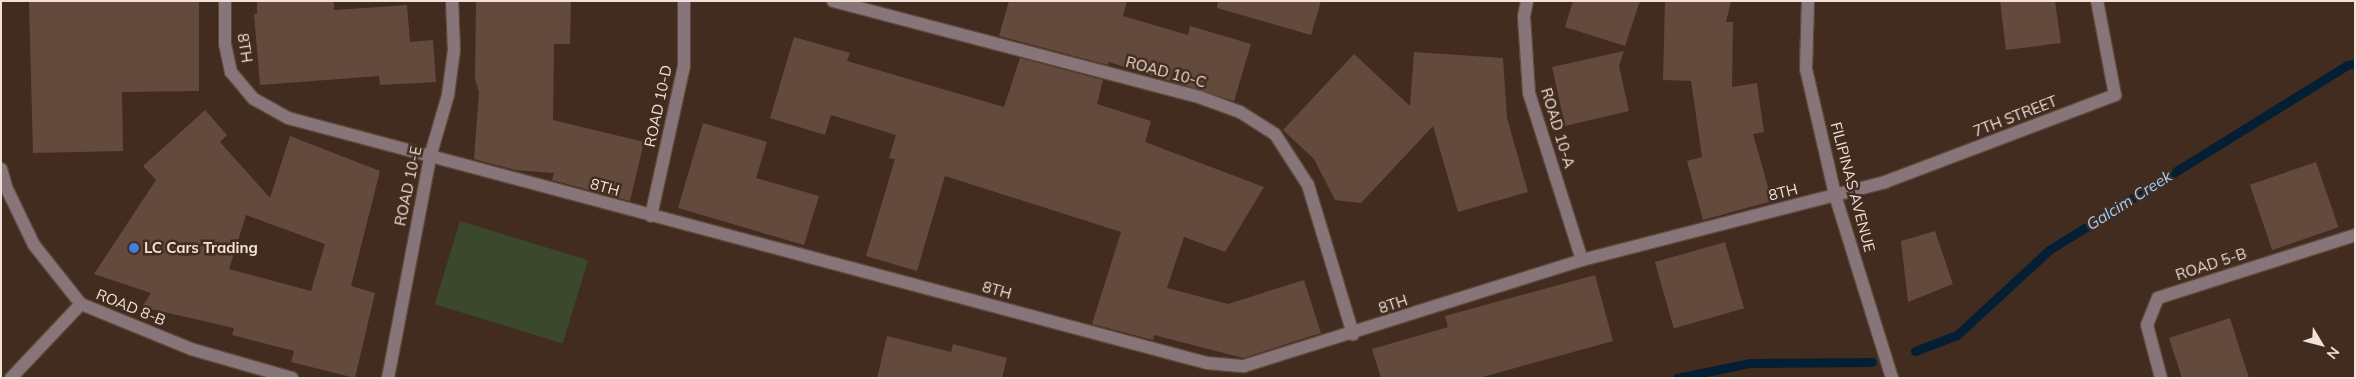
<!DOCTYPE html>
<style>
body{margin:0}
#map{position:relative;width:2356px;height:379px;overflow:hidden;background:#422c1f;font-family:Mulish,sans-serif}
div>[style]{position:absolute}
.green>*{inset:0;background:#3b482b;transform-origin:0 0}
.stream>*{height:9px;margin:-4.5px;padding:0 4.5px;transform-origin:4.5px;border-radius:4.5px;background:#041e33}
.building>*{inset:0;background:#634a3d;transform-origin:0 0}
.roads{filter:drop-shadow(1px 0 #5e493d) drop-shadow(-1px 0 #5e493d) drop-shadow(0 1px #5e493d) drop-shadow(0 -1px #5e493d)}
.minor>*{height:12px;margin:-6px;padding:0 6px;transform-origin:6px;border-radius:6px;background:#88757a}
.dots>*{width:14px;height:14px;translate:-50% -50%;box-sizing:border-box;border:2px solid #422c1f;border-radius:50%}
span{translate:-50% -50%;white-space:nowrap;text-align:center;line-height:1.15;-webkit-text-stroke:5px #422c1f;paint-order:stroke}
.street-label{font-size:15px;color:#f1e1d9}
.poi-label{font-size:15px;color:#f1e1d9;font-weight:700}
.left{translate:0 -50%;text-align:left}
.water-label{font-size:16px;color:#9dcefc;font-style:italic}
.frame{position:absolute;inset:0;border:2px solid #f1e1d9;pointer-events:none}
.north{position:absolute;left:2296px;top:319px;width:50px;height:50px;-webkit-text-stroke:4px #422c1f;paint-order:stroke;rotate:127deg;font-size:14px;font-weight:700;line-height:20px;text-align:center;color:#f1e1d9}
.north::after{content:'';display:block;margin:auto;width:18px;height:22px;background:#f1e1d9;clip-path:polygon(50% 0,100% 100%,50% 72%,0 100%)}
</style>
<div id="map">
<div class="green">
<i style="left:460px;top:221px;width:134px;height:87px;rotate:17deg"></i>
</div>
<div class="stream">
<i style="left:1915px;top:351px;width:45px;rotate:-20.9deg"></i>
<i style="left:1957px;top:335px;width:125px;rotate:-42.7deg"></i>
<i style="left:2049px;top:250px;width:351px;rotate:-31.8deg"></i>
<i style="left:2347px;top:65px;width:8px;rotate:-14deg"></i>
<i style="left:1677px;top:378px;width:75px;rotate:-11.6deg"></i>
<i style="left:1750px;top:363px;width:122px;rotate:-0.5deg"></i>
</div>
<div class="building">
<i style="clip-path:polygon(29px 1px,199px 1px,199px 91px,122px 92px,123px 151px,33px 153px)"></i>
<i style="clip-path:polygon(257px 1px,334px 1px,334px 10px,407px 5px,410px 42px,433px 40px,436px 82px,380px 85px,379px 76px,260px 85px,254px 14px,257px 14px)"></i>
<i style="clip-path:polygon(476px 1px,571px 1px,570px 44px,554px 44px,553px 120px,644px 142px,630px 201px,552px 180px,554px 173px,515px 170px,474px 159px,479px 92px,475px 79px)"></i>
<i style="clip-path:polygon(1009px 1px,1127px 1px,1123px 16px,1188px 35px,1190px 26px,1251px 44px,1234px 101px,1109px 62px,1108px 65px,999px 36px)"></i>
<i style="clip-path:polygon(1218px 1px,1321px 1px,1311px 35px,1217px 8px)"></i>
<i style="clip-path:polygon(1573px 1px,1640px 1px,1625px 46px,1565px 27px)"></i>
<i style="clip-path:polygon(1665px 1px,1731px 1px,1726px 22px,1733px 22px,1732px 87px,1757px 83px,1764px 132px,1753px 134px,1772px 201px,1703px 220px,1687px 161px,1702px 157px,1691px 81px,1663px 80px)"></i>
<i style="clip-path:polygon(2000px 1px,2055px 1px,2061px 43px,2006px 50px)"></i>
<i style="clip-path:polygon(794px 37px,850px 53px,847px 61px,1004px 107px,1020px 58px,1103px 80px,1097px 104px,1151px 121px,1145px 142px,1264px 187px,1225px 252px,1184px 237px,1167px 288px,1228px 304px,1304px 280px,1321px 333px,1243px 358px,1154px 335px,1153px 340px,1092px 324px,1121px 232px,945px 176px,917px 271px,866px 256px,895px 159px,889px 158px,896px 135px,831px 115px,825px 135px,770px 118px)"></i>
<i style="clip-path:polygon(1624px 51px,1619px 66px,1629px 111px,1565px 126px,1552px 67px)"></i>
<i style="clip-path:polygon(1414px 52px,1503px 58px,1507px 118px,1528px 192px,1458px 212px,1433px 126px,1361px 203px,1335px 200px,1314px 159px,1283px 130px,1354px 54px,1410px 106px)"></i>
<i style="clip-path:polygon(evenodd,205px 110px,227px 135px,220px 142px,270px 198px,290px 136px,380px 171px,351px 286px,375px 293px,355px 378px,291px 362px,294px 351px,232px 335px,234px 328px,142px 307px,151px 293px,94px 274px,156px 180px,143px 166px,205px 110px,246px 215px,325px 244px,311px 291px,229px 269px,246px 215px)"></i>
<i style="clip-path:polygon(703px 123px,767px 142px,756px 178px,819px 196px,804px 245px,678px 208px)"></i>
<i style="left:2316px;top:162px;width:69px;height:70px;rotate:71deg"></i>
<i style="clip-path:polygon(1935px 231px,1953px 284px,1908px 302px,1901px 241px)"></i>
<i style="left:1725px;top:242px;width:69px;height:73px;rotate:74deg"></i>
<i style="clip-path:polygon(1595px 275px,1613px 341px,1479px 378px,1381px 378px,1372px 349px,1448px 327px,1445px 316px)"></i>
<i style="clip-path:polygon(2230px 318px,2249px 378px,2182px 378px,2169px 338px)"></i>
<i style="clip-path:polygon(887px 336px,951px 352px,953px 344px,1007px 358px,1002px 378px,877px 378px)"></i>
</div>
<div class="roads">
<div class="minor">
<i style="left:225px;top:1px;width:43px;rotate:90deg"></i>
<i style="left:225px;top:44px;width:29px;rotate:78deg"></i>
<i style="left:231px;top:72px;width:35px;rotate:50deg"></i>
<i style="left:254px;top:99px;width:39px;rotate:29deg"></i>
<i style="left:288px;top:118px;width:951px;rotate:14.93deg"></i>
<i style="left:1207px;top:363px;width:37px;rotate:5deg"></i>
<i style="left:1244px;top:366px;width:354px;rotate:-17.4deg"></i>
<i style="left:1582px;top:260px;width:313px;rotate:-14.4deg"></i>
<i style="left:1885px;top:182px;width:246px;rotate:-20.7deg"></i>
<i style="left:2115px;top:95px;width:96px;rotate:-100.8deg"></i>
<i style="left:833px;top:1px;width:378px;rotate:14.7deg"></i>
<i style="left:1199px;top:97px;width:44px;rotate:20.1deg"></i>
<i style="left:1240px;top:112px;width:41px;rotate:32.2deg"></i>
<i style="left:1275px;top:134px;width:61px;rotate:57.1deg"></i>
<i style="left:1308px;top:185px;width:156px;rotate:73.2deg"></i>
<i style="left:1527px;top:1px;width:16px;rotate:101deg"></i>
<i style="left:1524px;top:17px;width:76px;rotate:86.2deg"></i>
<i style="left:1529px;top:93px;width:175px;rotate:72.4deg"></i>
<i style="left:1808px;top:1px;width:68px;rotate:91.7deg"></i>
<i style="left:1806px;top:69px;width:129px;rotate:77deg"></i>
<i style="left:1835px;top:195px;width:192px;rotate:72.7deg"></i>
<i style="left:1px;top:169px;width:19px;rotate:74deg"></i>
<i style="left:6px;top:187px;width:64px;rotate:64.2deg"></i>
<i style="left:34px;top:245px;width:75px;rotate:51.5deg"></i>
<i style="left:81px;top:304px;width:119px;rotate:22.2deg"></i>
<i style="left:191px;top:349px;width:105px;rotate:16deg"></i>
<i style="left:651px;top:216px;width:154px;rotate:-77.6deg"></i>
<i style="left:684px;top:66px;width:65px;rotate:-90deg"></i>
<i style="left:11px;top:378px;width:102px;rotate:-46.6deg"></i>
<i style="left:388px;top:378px;width:225px;rotate:-79.2deg"></i>
<i style="left:430px;top:157px;width:65px;rotate:-73.8deg"></i>
<i style="left:448px;top:95px;width:45px;rotate:-82.4deg"></i>
<i style="left:454px;top:50px;width:49px;rotate:-92.3deg"></i>
<i style="left:2161px;top:378px;width:55px;rotate:-104.8deg"></i>
<i style="left:2147px;top:325px;width:29px;rotate:-68deg"></i>
<i style="left:2158px;top:298px;width:207px;rotate:-17.7deg"></i>
</div>
</div>
<div class="dots">
<i style="left:134px;top:248px;background:#3f7fe0"></i>
</div>
<div class="street-label">
<span style="left:245px;top:48px;rotate:81deg">8TH</span>
<span style="left:1166px;top:72px;rotate:15deg">ROAD 10-C</span>
<span style="left:658px;top:106px;rotate:-78deg">ROAD 10-D</span>
<span style="left:2015px;top:116px;rotate:-21deg">7TH STREET</span>
<span style="left:1558px;top:128px;rotate:73deg">ROAD 10-A</span>
<span style="left:408px;top:186px;rotate:-78deg">ROAD 10-E</span>
<span style="left:605px;top:187px;rotate:15deg">8TH</span>
<span style="left:1853px;top:187px;rotate:75deg">FILIPINAS AVENUE</span>
<span style="left:1783px;top:192px;rotate:-14deg">8TH</span>
<span style="left:2211px;top:264px;rotate:-18deg">ROAD 5-B</span>
<span style="left:997px;top:290px;rotate:15deg">8TH</span>
<span style="left:1393px;top:304px;rotate:-18deg">8TH</span>
<span style="left:131px;top:307px;rotate:22deg">ROAD 8-B</span>
</div>
<div class="poi-label">
<span class="left" style="left:144px;top:248px">LC Cars Trading</span>
</div>
<div class="water-label">
<span style="left:2129px;top:200px;rotate:-32deg">Galcim Creek</span>
</div>
<div class="frame"></div>
<div class="north">N</div>
</div>
